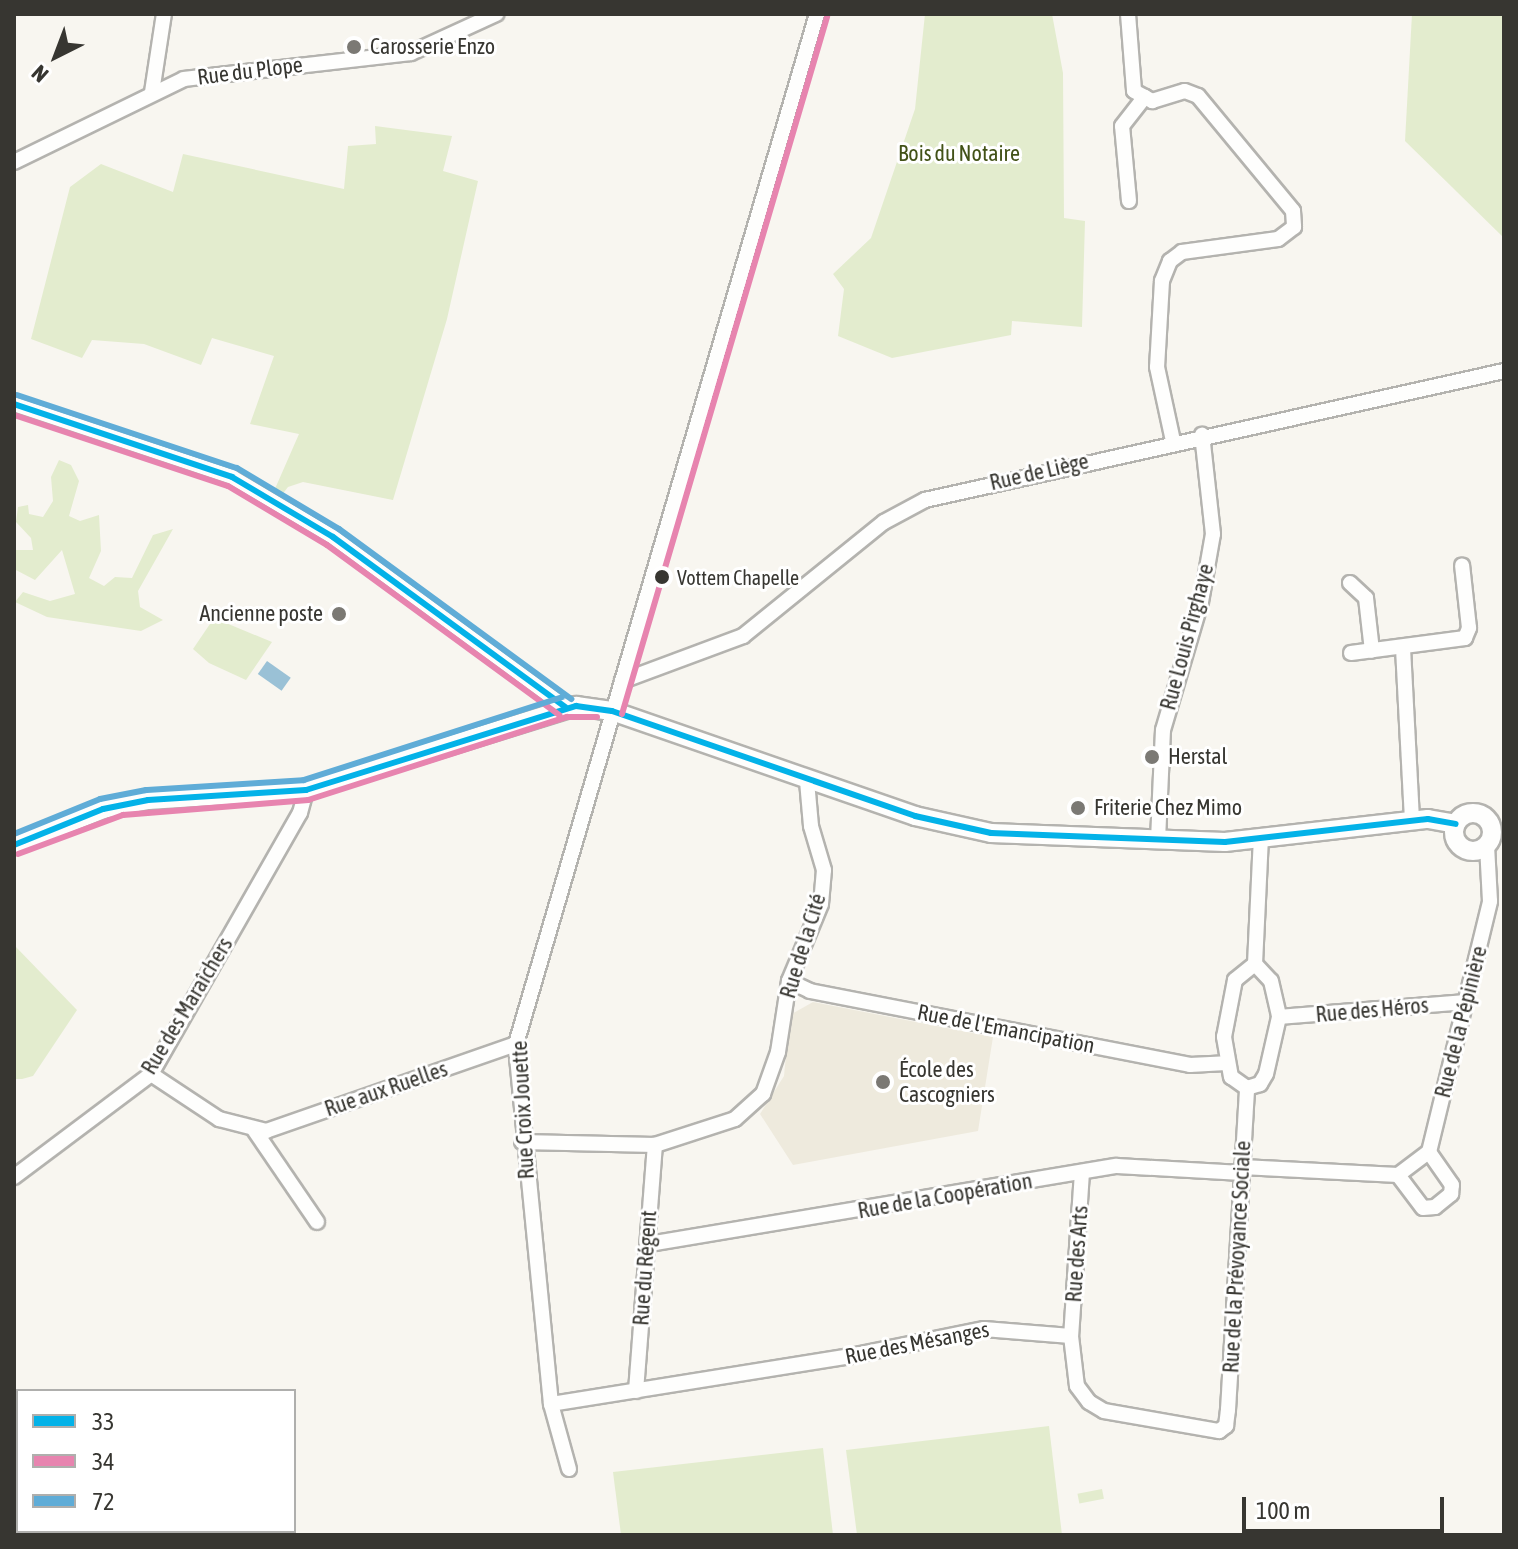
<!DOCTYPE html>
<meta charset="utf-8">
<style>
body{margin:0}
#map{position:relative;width:1518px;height:1549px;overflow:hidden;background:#f8f6f0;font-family:"Asap Condensed",sans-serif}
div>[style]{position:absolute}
.built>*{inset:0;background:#eeeadd}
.green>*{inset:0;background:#e3ecce;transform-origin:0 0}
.water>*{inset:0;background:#9ac1d6;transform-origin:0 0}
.roads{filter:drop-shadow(2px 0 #b4b3af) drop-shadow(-2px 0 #b4b3af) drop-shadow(0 2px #b4b3af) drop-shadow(0 -2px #b4b3af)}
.street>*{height:14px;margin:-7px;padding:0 7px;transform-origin:7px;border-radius:7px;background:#fefefd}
.secondary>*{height:18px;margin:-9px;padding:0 9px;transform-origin:9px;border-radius:9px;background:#fefefd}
.secondary>.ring{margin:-9px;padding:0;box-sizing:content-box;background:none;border:18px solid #fefefd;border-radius:50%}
.bus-1>*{height:6px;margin:-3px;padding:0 3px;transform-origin:3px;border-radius:3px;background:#03b2e8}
.bus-2>*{height:6px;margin:-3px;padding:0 3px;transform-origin:3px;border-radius:3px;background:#e784af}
.bus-3>*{height:6px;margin:-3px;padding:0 3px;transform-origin:3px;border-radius:3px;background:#5facd7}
.dots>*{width:22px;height:22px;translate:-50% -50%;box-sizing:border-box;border:4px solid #fff;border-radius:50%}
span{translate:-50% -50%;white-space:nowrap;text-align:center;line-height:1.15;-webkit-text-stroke:6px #fff;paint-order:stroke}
.bus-label{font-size:20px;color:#373631}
.left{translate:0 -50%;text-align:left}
.poi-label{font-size:22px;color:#373631}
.right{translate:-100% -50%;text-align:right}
.street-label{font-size:22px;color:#373631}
.park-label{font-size:22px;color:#425217}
.frame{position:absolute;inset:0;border:16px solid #373631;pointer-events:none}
.legend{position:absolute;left:16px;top:1389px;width:280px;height:144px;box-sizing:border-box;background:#fff;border:2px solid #afafad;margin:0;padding:10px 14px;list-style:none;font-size:24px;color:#373631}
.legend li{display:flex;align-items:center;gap:16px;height:40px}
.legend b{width:40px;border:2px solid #afafad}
.north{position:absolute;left:16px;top:16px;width:80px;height:80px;-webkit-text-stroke:6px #fff;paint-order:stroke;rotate:222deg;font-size:22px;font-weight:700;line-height:32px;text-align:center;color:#373631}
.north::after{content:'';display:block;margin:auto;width:28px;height:36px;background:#373631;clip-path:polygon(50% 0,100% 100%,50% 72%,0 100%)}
.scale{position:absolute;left:1242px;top:1497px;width:202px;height:36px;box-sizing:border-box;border:4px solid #373631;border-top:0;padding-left:10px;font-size:24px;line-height:28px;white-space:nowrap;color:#373631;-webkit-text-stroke:6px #fff;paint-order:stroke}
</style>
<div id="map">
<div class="built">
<i style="clip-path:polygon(813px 1002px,993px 1037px,978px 1131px,793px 1165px,760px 1114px,784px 1076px,790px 1015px)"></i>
</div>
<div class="green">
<i style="clip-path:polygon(925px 14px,1052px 14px,1063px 73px,1064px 218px,1085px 221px,1082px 327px,1012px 321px,1011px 335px,892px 358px,838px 336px,844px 289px,833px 274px,871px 238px,915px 109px)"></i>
<i style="clip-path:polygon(1412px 14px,1504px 14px,1504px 238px,1405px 141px)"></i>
<i style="clip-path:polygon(375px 126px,452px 136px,443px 171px,478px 181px,447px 319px,393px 500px,303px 482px,288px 487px,281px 496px,274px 491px,299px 434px,250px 424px,274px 356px,212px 338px,201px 365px,144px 344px,92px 340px,82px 358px,31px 339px,70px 187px,101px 164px,173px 192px,183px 154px,344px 189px,348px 146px,376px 144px)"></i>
<i style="clip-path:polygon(59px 460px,71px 465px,79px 481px,69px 516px,80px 521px,99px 515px,101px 551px,89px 578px,104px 586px,115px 577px,132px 578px,153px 535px,173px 529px,138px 591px,140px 607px,163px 620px,141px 631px,47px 617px,15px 602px,23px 592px,50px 601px,75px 594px,62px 550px,35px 580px,14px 569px,14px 550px,33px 550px,31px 538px,16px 522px,18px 507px,28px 505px,29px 514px,43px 517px,53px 501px,51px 477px)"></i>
<i style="clip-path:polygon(214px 618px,272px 642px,246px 680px,209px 663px,193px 649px)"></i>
<i style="clip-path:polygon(14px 945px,77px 1010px,33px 1076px,22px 1079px,14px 1079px)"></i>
<i style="clip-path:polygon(1049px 1426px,1062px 1535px,857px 1535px,846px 1450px)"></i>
<i style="clip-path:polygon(823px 1448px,833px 1535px,621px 1535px,613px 1472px)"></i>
<i style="left:1102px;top:1489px;width:10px;height:25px;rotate:79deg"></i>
</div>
<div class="water">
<i style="left:267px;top:661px;width:29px;height:16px;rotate:35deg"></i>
</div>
<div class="roads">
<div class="street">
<i style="left:1128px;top:14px;width:77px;rotate:85.5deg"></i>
<i style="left:1134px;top:91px;width:21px;rotate:29deg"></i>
<i style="left:1152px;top:101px;width:34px;rotate:-17deg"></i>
<i style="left:1185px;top:91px;width:14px;rotate:21deg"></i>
<i style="left:1198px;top:96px;width:149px;rotate:50.4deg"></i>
<i style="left:1293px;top:211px;width:16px;rotate:86deg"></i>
<i style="left:1294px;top:227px;width:20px;rotate:143deg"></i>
<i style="left:1278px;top:239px;width:97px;rotate:172.3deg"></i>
<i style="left:1182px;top:252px;width:15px;rotate:143deg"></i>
<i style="left:1170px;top:261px;width:22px;rotate:112deg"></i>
<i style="left:1162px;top:281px;width:86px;rotate:93.3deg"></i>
<i style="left:1157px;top:367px;width:76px;rotate:77.8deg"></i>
<i style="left:152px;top:92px;width:79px;rotate:-81.3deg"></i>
<i style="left:14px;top:162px;width:189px;rotate:-26deg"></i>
<i style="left:184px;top:79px;width:228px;rotate:-6.5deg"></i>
<i style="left:411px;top:53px;width:94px;rotate:-24.6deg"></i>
<i style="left:1129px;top:201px;width:75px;rotate:-95.3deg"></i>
<i style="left:1122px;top:126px;width:37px;rotate:-52deg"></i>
<i style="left:14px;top:404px;width:230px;rotate:18.5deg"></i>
<i style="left:232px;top:477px;width:117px;rotate:30.7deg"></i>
<i style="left:333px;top:537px;width:288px;rotate:36.2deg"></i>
<i style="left:1350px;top:583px;width:22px;rotate:43deg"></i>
<i style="left:1366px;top:598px;width:53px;rotate:83.5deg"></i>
<i style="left:1403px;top:648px;width:173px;rotate:87deg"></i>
<i style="left:1351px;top:653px;width:115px;rotate:-7.5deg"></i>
<i style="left:1465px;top:638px;width:11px;rotate:-68deg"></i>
<i style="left:1469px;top:628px;width:63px;rotate:-96.3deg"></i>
<i style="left:622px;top:681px;width:129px;rotate:-20.4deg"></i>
<i style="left:743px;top:636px;width:181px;rotate:-39deg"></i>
<i style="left:884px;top:522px;width:47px;rotate:-28.2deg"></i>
<i style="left:925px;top:500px;width:593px;rotate:-12.56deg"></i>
<i style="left:1158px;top:840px;width:110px;rotate:-87.4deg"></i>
<i style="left:1163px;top:730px;width:134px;rotate:-73.5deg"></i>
<i style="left:1201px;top:602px;width:69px;rotate:-80deg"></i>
<i style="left:1213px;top:534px;width:100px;rotate:-96.3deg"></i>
<i style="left:1255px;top:964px;width:23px;rotate:47deg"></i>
<i style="left:1271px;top:981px;width:37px;rotate:77deg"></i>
<i style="left:1279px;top:1017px;width:58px;rotate:102.8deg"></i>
<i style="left:1266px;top:1074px;width:12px;rotate:121deg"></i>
<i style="left:1260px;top:1084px;width:14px;rotate:163deg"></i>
<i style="left:1247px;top:1088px;width:19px;rotate:-145deg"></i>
<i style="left:1231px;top:1077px;width:41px;rotate:-99.9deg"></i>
<i style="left:1224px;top:1037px;width:58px;rotate:-79.1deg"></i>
<i style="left:1235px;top:980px;width:26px;rotate:-39deg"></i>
<i style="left:1255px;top:964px;width:126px;rotate:-87.3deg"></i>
<i style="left:789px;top:981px;width:23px;rotate:25deg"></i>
<i style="left:810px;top:991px;width:387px;rotate:11deg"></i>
<i style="left:1190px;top:1065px;width:36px;rotate:-3deg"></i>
<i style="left:1279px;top:1017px;width:187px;rotate:-4.6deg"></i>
<i style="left:151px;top:1074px;width:82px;rotate:33.5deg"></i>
<i style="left:219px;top:1119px;width:49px;rotate:14.3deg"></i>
<i style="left:266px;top:1131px;width:265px;rotate:-19.2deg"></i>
<i style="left:255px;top:1131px;width:110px;rotate:55.7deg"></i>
<i style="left:522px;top:1142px;width:133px;rotate:1.3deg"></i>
<i style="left:655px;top:1145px;width:84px;rotate:-18deg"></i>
<i style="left:735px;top:1119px;width:38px;rotate:-42deg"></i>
<i style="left:763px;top:1094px;width:45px;rotate:-70.3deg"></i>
<i style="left:778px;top:1052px;width:72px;rotate:-81.2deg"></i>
<i style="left:789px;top:981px;width:83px;rotate:-67.4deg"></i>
<i style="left:821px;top:904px;width:34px;rotate:-85deg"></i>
<i style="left:824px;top:870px;width:46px;rotate:-106.5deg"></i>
<i style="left:811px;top:826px;width:45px;rotate:-95.1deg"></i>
<i style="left:1242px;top:1167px;width:156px;rotate:2.9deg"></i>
<i style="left:1398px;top:1175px;width:39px;rotate:-37deg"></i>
<i style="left:1429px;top:1152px;width:258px;rotate:-76.3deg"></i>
<i style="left:1490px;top:901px;width:56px;rotate:-93.1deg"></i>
<i style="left:1082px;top:1172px;width:164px;rotate:93.8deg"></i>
<i style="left:1071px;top:1336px;width:50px;rotate:83.2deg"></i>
<i style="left:1077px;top:1386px;width:20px;rotate:53deg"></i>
<i style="left:1089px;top:1402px;width:17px;rotate:31deg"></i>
<i style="left:1104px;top:1411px;width:117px;rotate:9.9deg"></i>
<i style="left:1219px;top:1431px;width:9px;rotate:-36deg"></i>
<i style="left:1226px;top:1426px;width:16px;rotate:-83deg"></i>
<i style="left:1228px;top:1410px;width:323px;rotate:-86.6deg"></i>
<i style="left:1398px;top:1175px;width:41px;rotate:52.9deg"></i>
<i style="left:1423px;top:1208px;width:12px;rotate:-5deg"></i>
<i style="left:1435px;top:1207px;width:21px;rotate:-39deg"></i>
<i style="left:1451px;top:1194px;width:9px;rotate:-84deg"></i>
<i style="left:1452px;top:1185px;width:40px;rotate:-124.9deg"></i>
<i style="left:14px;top:1177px;width:171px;rotate:-36.9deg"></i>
<i style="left:151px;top:1074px;width:301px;rotate:-60.3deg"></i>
<i style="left:300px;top:813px;width:24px;rotate:-75deg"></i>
<i style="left:649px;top:1244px;width:474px;rotate:-9.5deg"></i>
<i style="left:1117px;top:1166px;width:125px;rotate:3.2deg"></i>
<i style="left:636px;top:1391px;width:247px;rotate:-85.6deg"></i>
<i style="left:551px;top:1404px;width:303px;rotate:-9.1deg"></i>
<i style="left:850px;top:1356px;width:137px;rotate:-11.4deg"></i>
<i style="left:984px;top:1329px;width:87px;rotate:4.6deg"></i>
<i style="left:569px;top:1469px;width:67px;rotate:-105.5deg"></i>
<i style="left:551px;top:1404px;width:362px;rotate:-95.6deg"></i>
<i style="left:516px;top:1044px;width:1073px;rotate:-73.71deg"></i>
</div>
<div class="secondary">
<i class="ring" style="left:1454px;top:813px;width:20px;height:20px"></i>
<i style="left:14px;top:845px;width:96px;rotate:-22deg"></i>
<i style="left:103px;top:809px;width:46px;rotate:-11.3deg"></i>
<i style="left:148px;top:800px;width:158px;rotate:-3.6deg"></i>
<i style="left:306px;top:790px;width:283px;rotate:-17.3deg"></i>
<i style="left:576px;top:706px;width:36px;rotate:8deg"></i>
<i style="left:612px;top:711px;width:321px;rotate:19.1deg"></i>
<i style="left:915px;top:816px;width:78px;rotate:12.6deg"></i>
<i style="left:991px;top:833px;width:234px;rotate:2.2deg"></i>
<i style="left:1225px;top:842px;width:204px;rotate:-6.5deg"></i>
<i style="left:1428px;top:819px;width:28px;rotate:10deg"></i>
</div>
</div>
<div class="bus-1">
<i style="left:14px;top:404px;width:230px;rotate:18.5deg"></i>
<i style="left:232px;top:477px;width:117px;rotate:30.7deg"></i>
<i style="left:333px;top:537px;width:288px;rotate:36.2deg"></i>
<i style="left:14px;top:845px;width:96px;rotate:-22deg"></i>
<i style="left:103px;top:809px;width:46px;rotate:-11.3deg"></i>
<i style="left:148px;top:800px;width:158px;rotate:-3.6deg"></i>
<i style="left:306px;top:790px;width:283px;rotate:-17.3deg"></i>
<i style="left:576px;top:706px;width:36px;rotate:8deg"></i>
<i style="left:612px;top:711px;width:321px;rotate:19.1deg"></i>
<i style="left:915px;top:816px;width:78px;rotate:12.6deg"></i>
<i style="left:991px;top:833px;width:234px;rotate:2.2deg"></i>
<i style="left:1225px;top:842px;width:204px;rotate:-6.5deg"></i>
<i style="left:1428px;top:819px;width:28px;rotate:10deg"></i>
</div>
<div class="bus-2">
<i style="left:14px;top:415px;width:225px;rotate:18.4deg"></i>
<i style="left:228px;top:486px;width:115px;rotate:30.8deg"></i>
<i style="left:327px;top:545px;width:288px;rotate:36.2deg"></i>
<i style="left:622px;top:714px;width:727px;rotate:-73.61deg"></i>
<i style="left:18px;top:854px;width:112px;rotate:-20.4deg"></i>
<i style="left:123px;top:815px;width:186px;rotate:-4.6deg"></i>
<i style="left:308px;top:800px;width:272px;rotate:-17.8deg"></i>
<i style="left:567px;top:717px;width:30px"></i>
</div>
<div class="bus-3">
<i style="left:17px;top:395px;width:232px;rotate:18.4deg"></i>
<i style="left:237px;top:468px;width:119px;rotate:30.9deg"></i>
<i style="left:339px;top:529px;width:288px;rotate:36.2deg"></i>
<i style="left:14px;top:834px;width:93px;rotate:-22.1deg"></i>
<i style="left:100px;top:799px;width:47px;rotate:-11.1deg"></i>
<i style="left:146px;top:790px;width:158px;rotate:-3.6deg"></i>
<i style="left:304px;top:780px;width:271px;rotate:-17.8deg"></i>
</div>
<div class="dots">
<i style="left:354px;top:47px;background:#7b7974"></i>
<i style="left:662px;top:577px;background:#373631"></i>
<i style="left:339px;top:614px;background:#7b7974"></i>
<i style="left:1152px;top:757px;background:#7b7974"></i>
<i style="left:1078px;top:808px;background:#7b7974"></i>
<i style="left:883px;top:1082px;background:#7b7974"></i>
</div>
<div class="bus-label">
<span class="left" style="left:677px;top:577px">Vottem Chapelle</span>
</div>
<div class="poi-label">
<span class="left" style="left:370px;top:47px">Carosserie Enzo</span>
<span class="right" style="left:323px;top:614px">Ancienne poste</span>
<span class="left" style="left:1168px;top:757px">Herstal</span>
<span class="left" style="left:1094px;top:808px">Friterie Chez Mimo</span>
<span class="left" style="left:899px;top:1082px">École des<br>Cascogniers</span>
</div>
<div class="street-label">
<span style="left:250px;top:71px;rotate:-7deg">Rue du Plope</span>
<span style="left:1039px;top:472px;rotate:-13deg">Rue de Liège</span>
<span style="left:1187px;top:637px;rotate:-75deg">Rue Louis Pirghaye</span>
<span style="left:803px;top:946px;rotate:-73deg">Rue de la Cité</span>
<span style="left:187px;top:1006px;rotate:-59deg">Rue des Maraîchers</span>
<span style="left:1372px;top:1010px;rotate:-5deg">Rue des Héros</span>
<span style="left:1461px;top:1022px;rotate:-76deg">Rue de la Pépinière</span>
<span style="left:1006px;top:1029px;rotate:11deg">Rue de l'Emancipation</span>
<span style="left:386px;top:1089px;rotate:-19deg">Rue aux Ruelles</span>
<span style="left:523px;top:1110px;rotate:-93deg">Rue Croix Jouette</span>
<span style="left:945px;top:1196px;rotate:-10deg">Rue de la Coopération</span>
<span style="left:1077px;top:1254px;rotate:-86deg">Rue des Arts</span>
<span style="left:1237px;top:1257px;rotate:-87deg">Rue de la Prévoyance Sociale</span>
<span style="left:645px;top:1268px;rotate:-86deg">Rue du Régent</span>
<span style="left:917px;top:1343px;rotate:-11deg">Rue des Mésanges</span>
</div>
<div class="park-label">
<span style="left:959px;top:154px">Bois du Notaire</span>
</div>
<div class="frame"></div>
<ul class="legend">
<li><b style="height:10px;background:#03b2e8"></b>33</li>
<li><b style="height:10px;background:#e784af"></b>34</li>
<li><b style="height:10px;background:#5facd7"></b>72</li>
</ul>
<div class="north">N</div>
<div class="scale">100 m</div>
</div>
